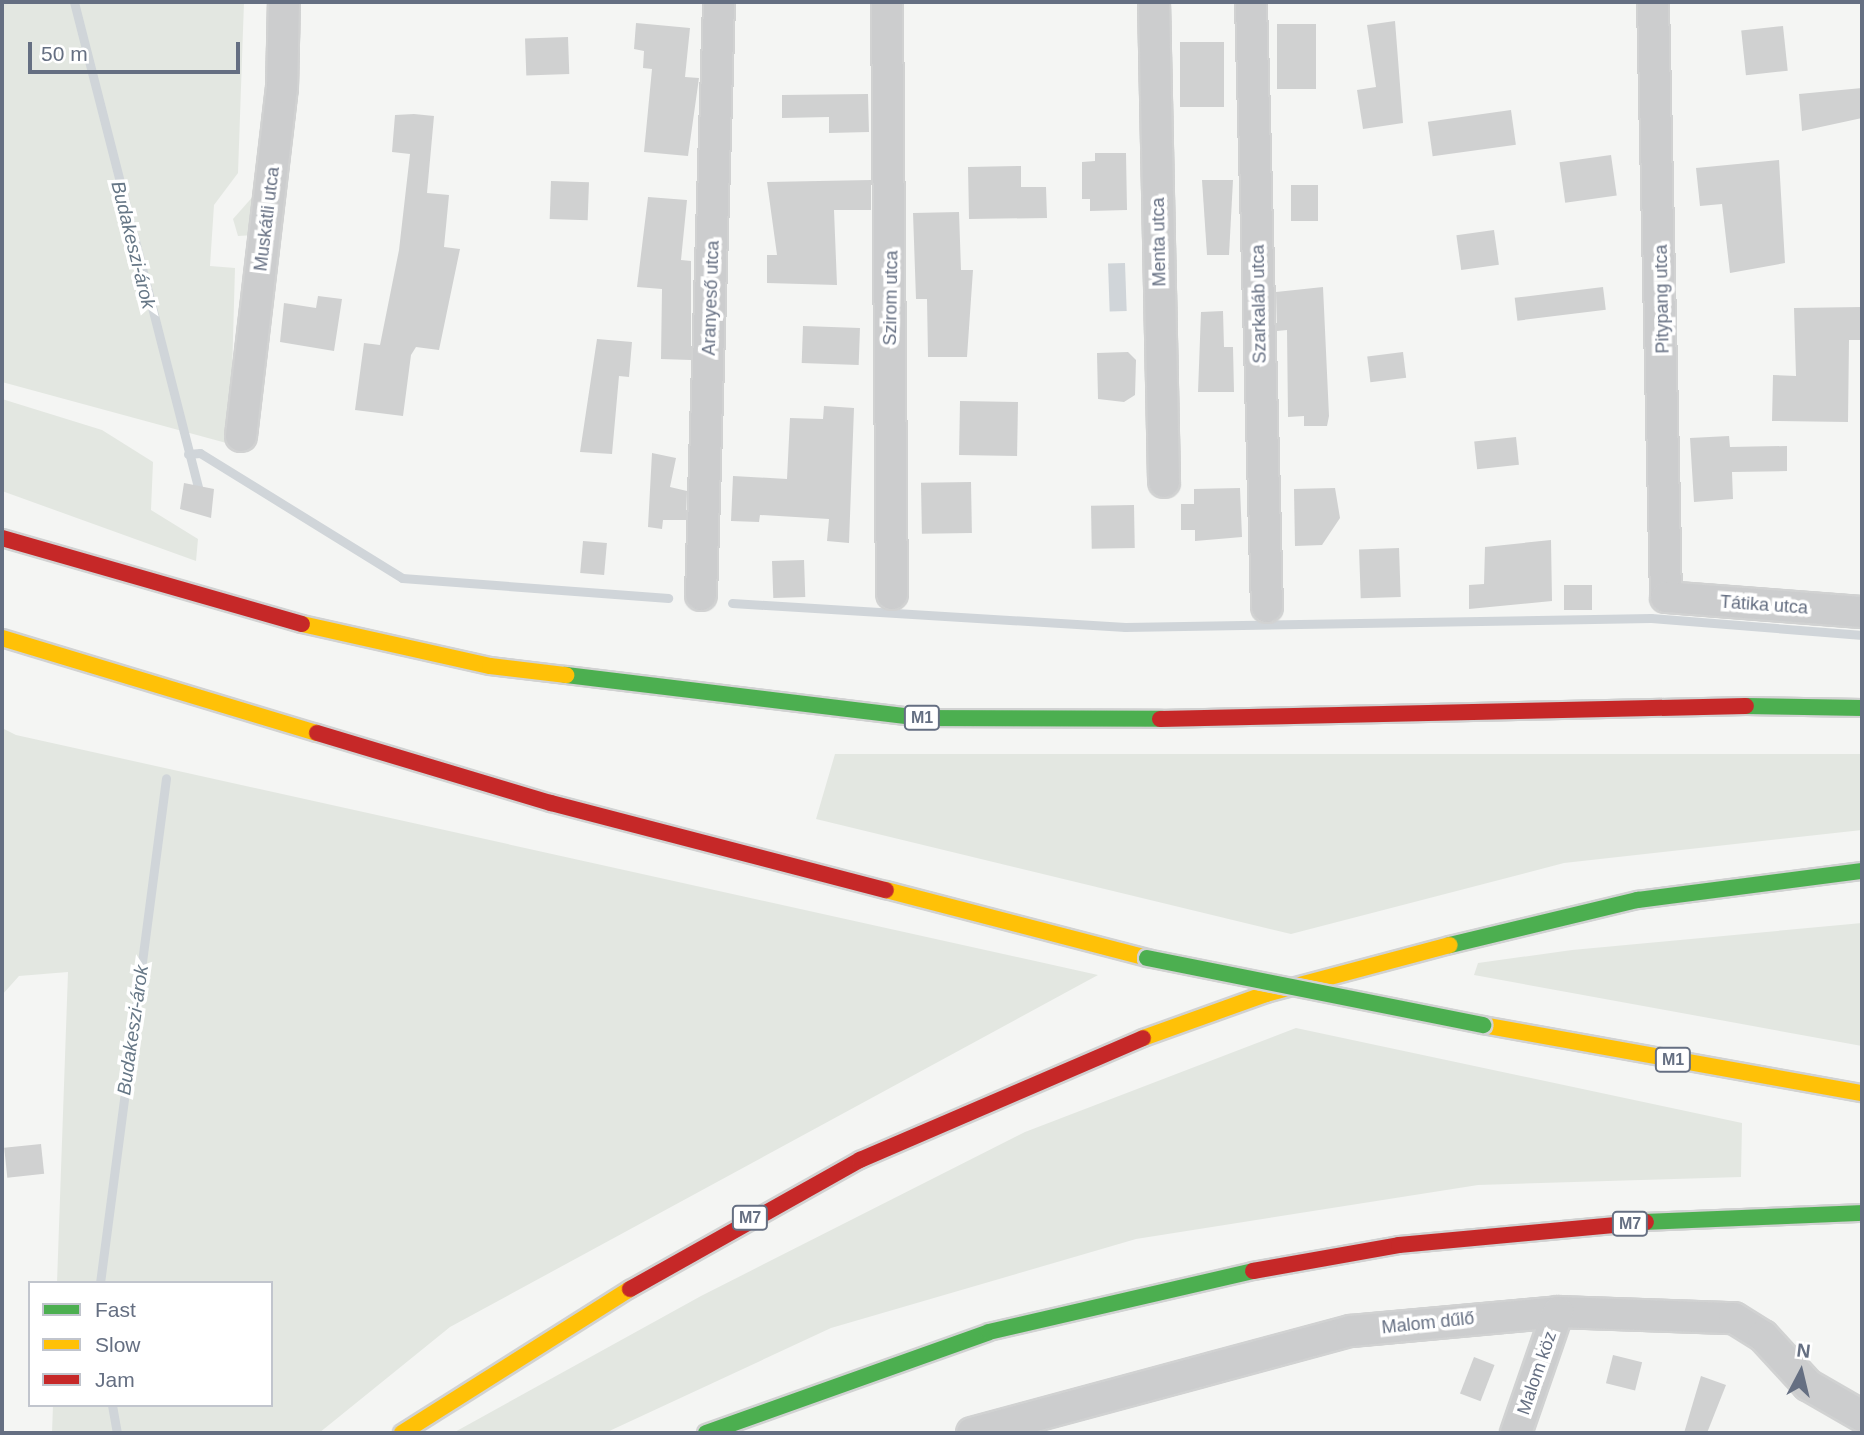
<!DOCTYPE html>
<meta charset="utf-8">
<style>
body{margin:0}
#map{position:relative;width:1864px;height:1435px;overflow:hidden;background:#f4f5f3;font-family:Helvetica,sans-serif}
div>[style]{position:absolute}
.green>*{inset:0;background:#e3e7e1}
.water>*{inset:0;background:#d0d5d9;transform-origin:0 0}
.stream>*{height:9px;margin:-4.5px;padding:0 4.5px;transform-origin:4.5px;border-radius:4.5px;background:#d0d5d9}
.building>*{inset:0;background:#d0d1d1;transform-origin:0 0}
.roads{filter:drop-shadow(2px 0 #d1d2d2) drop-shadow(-2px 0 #d1d2d2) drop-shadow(0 2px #d1d2d2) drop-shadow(0 -2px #d1d2d2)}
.street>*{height:30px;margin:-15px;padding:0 15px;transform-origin:15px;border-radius:15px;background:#cccdce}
.fast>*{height:16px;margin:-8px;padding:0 8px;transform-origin:8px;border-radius:8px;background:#4caf50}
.slow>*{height:16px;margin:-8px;padding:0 8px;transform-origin:8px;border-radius:8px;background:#ffc107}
.jam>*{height:16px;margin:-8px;padding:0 8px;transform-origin:8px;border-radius:8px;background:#c62828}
.bridges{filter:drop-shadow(2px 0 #d1d2d2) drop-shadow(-2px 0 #d1d2d2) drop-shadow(0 2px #d1d2d2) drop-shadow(0 -2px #d1d2d2)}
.fast-bridge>*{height:16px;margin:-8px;padding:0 8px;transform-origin:8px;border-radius:8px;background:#4caf50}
span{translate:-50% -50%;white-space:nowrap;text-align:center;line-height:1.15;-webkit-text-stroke:7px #fff;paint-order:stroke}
.shield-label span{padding:2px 5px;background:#fff;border:2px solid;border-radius:5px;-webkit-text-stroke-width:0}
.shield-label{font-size:16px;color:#656f82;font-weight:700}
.street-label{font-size:18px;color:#656f82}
.water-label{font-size:19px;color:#667786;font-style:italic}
.frame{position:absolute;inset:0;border:4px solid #656f82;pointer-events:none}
.legend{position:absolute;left:28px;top:1281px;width:245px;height:126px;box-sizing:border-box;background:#fff;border:2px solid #c1c5cd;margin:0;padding:9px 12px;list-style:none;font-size:21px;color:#656f82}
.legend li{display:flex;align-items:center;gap:14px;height:35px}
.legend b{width:35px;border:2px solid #c1c5cd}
.north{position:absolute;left:1766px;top:1337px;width:70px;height:70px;-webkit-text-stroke:5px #fff;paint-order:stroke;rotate:7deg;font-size:19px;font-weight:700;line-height:28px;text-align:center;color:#656f82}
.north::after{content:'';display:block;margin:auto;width:24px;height:32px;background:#656f82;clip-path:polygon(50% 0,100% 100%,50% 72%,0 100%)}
.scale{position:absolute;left:28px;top:42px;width:212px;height:32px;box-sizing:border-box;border:4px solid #656f82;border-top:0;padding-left:9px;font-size:21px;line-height:24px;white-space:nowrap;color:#656f82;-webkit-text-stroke:5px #fff;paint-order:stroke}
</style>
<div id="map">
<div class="green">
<i style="clip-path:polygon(2px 2px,244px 2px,238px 173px,214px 205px,210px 266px,235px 268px,230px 444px,2px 382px)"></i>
<i style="clip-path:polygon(264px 184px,254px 235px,238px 236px,233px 219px)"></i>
<i style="clip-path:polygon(2px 399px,102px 430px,153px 462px,151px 510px,198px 539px,196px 561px,2px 491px)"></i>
<i style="clip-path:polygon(2px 728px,16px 735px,1098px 975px,450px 1327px,319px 1433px,52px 1433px,53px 1405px,271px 1405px,271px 1283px,57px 1283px,68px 972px,19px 976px,2px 995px)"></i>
<i style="clip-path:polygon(835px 754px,1862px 754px,1862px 830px,1564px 863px,1291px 934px,816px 819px)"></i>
<i style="clip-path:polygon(1862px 923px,1862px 1046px,1474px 975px,1478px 963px,1572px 950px)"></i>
<i style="clip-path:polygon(1296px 1028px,1742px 1123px,1741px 1177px,1478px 1185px,1136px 1239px,831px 1328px,605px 1433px,453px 1433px,701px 1296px,1025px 1132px)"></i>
</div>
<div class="water">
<i style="left:1125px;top:263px;width:48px;height:17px;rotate:88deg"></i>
</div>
<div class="stream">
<i style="left:74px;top:2px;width:501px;rotate:75.66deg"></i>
<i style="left:188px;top:454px;width:12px;rotate:-5deg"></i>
<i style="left:200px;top:453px;width:238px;rotate:31.7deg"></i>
<i style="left:402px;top:578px;width:267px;rotate:4.3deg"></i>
<i style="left:732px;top:603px;width:394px;rotate:3.5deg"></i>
<i style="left:1125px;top:627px;width:526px;rotate:-0.98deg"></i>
<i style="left:1651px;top:618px;width:212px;rotate:4.6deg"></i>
<i style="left:100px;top:1283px;width:509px;rotate:-82.55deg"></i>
<i style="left:112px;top:1405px;width:28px;rotate:80deg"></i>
</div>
<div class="building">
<i style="clip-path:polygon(1395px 21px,1403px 123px,1363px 129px,1357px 90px,1376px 87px,1367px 25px)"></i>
<i style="clip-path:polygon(636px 23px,690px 28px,685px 77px,699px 78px,688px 156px,644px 152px,652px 69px,643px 68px,644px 51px,634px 49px)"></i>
<i style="left:1277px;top:24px;width:39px;height:65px"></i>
<i style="left:1783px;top:26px;width:45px;height:42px;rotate:84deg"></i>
<i style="left:568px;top:37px;width:37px;height:43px;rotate:88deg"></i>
<i style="left:1180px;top:42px;width:44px;height:65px"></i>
<i style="clip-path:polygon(1862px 88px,1862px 118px,1802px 131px,1799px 94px)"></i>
<i style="clip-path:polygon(868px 94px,869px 132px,829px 133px,829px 117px,782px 118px,782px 95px)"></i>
<i style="left:1511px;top:110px;width:35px;height:84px;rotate:82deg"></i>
<i style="clip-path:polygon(414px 114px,434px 116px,427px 193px,449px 195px,444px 247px,460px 249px,439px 350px,416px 347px,411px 355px,403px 416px,355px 410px,364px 343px,380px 345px,399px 250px,410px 154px,392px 152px,395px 115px)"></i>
<i style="clip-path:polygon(1095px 153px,1126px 153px,1127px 210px,1090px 211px,1090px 199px,1082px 199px,1082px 162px,1095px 161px)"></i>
<i style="left:1611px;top:155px;width:41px;height:52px;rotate:82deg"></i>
<i style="clip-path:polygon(1779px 160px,1785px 263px,1730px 273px,1722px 204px,1700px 206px,1696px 168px)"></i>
<i style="clip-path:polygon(1021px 166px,1021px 187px,1046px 187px,1047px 218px,969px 219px,968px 167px)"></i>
<i style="clip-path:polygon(871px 180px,871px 210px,834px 210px,837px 285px,767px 283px,767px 255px,777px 255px,767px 182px)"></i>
<i style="clip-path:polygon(1202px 180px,1233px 180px,1229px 255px,1207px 255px)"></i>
<i style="left:551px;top:181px;width:38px;height:38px;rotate:2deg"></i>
<i style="left:1291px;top:185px;width:27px;height:36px"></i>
<i style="clip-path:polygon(648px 197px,687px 200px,681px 260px,691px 261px,691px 360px,661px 359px,662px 289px,637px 287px)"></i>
<i style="clip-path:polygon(959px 212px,961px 270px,973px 270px,967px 357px,928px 357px,927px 299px,916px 299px,913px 213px)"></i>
<i style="left:1494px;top:230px;width:35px;height:38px;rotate:82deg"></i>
<i style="clip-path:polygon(1323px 287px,1329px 416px,1327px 426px,1304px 426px,1304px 416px,1288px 417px,1287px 330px,1277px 331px,1276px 292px)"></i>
<i style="left:1603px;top:287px;width:23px;height:89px;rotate:83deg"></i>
<i style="clip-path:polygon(318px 296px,342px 299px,334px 351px,280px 342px,284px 303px,316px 308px)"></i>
<i style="clip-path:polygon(1862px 307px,1862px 340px,1849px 340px,1848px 422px,1772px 421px,1773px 375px,1796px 376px,1794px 308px)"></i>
<i style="clip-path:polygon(1223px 311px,1224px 347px,1233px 347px,1234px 392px,1198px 392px,1201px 312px)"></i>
<i style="left:803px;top:326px;width:57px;height:37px;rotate:2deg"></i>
<i style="clip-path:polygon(597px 339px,632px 342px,629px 377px,619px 376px,612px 454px,580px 452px)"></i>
<i style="clip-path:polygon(1128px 352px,1136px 360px,1135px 395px,1124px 402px,1098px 399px,1097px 353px)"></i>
<i style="left:1403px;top:352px;width:26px;height:36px;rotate:83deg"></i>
<i style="left:1018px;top:402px;width:54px;height:58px;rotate:91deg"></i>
<i style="clip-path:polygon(824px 406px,854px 408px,849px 543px,827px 541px,829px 519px,760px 515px,759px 522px,731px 521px,733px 476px,787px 479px,790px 418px,823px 419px)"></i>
<i style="clip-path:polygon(1729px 436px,1730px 447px,1787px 446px,1787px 471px,1732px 472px,1733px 499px,1694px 502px,1690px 438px)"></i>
<i style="left:1516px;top:437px;width:28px;height:42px;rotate:84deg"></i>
<i style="clip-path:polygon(652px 453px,676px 458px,670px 487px,687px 491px,686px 520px,663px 520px,662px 529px,648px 527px)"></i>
<i style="left:971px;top:482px;width:51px;height:50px;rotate:89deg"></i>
<i style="clip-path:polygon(184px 483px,214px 489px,211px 518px,180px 509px)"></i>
<i style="clip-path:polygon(1240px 488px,1242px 537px,1195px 541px,1195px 530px,1181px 530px,1181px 504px,1194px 504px,1194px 489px)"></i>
<i style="clip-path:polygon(1335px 488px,1340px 518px,1322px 545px,1295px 546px,1294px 489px)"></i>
<i style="left:1134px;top:505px;width:43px;height:43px;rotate:89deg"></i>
<i style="clip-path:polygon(1551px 540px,1552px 601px,1469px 609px,1469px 585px,1484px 584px,1485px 547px)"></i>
<i style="left:583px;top:541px;width:24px;height:32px;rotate:5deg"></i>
<i style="left:1399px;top:548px;width:49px;height:40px;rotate:88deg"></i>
<i style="left:804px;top:560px;width:37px;height:32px;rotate:88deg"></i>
<i style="left:1564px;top:585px;width:28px;height:25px"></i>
<i style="left:41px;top:1144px;width:30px;height:37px;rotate:84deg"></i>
<i style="left:1613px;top:1355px;width:30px;height:29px;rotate:14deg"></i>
<i style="left:1474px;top:1357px;width:22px;height:39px;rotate:21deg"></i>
<i style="clip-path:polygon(1701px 1376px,1726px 1385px,1707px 1433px,1684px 1433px)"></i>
</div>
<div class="roads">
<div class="street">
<i style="left:887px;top:2px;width:592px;rotate:89.52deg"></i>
<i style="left:1154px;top:2px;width:480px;rotate:88.8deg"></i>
<i style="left:1251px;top:2px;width:605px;rotate:88.49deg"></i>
<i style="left:1653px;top:2px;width:595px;rotate:88.75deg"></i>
<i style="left:1666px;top:597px;width:197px;rotate:4.4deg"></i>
<i style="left:241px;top:436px;width:350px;rotate:-83.3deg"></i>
<i style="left:282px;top:88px;width:86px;rotate:-88.7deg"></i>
<i style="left:701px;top:595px;width:593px;rotate:-88.26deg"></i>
<i style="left:972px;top:1433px;width:392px;rotate:-15.1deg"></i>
<i style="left:1351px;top:1331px;width:208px;rotate:-5.2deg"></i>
<i style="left:1558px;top:1312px;width:176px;rotate:2deg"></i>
<i style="left:1734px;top:1318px;width:34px;rotate:32deg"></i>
<i style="left:1763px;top:1336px;width:67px;rotate:47.4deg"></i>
<i style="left:1808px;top:1385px;width:62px;rotate:29.9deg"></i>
<i style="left:1516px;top:1433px;width:128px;rotate:-70.9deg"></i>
</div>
<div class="fast">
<i style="left:566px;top:675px;width:357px;rotate:6.9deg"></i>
<i style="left:920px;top:718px;width:240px;rotate:0.2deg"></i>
<i style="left:1746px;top:706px;width:116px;rotate:1deg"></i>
<i style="left:1450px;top:945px;width:193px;rotate:-13.5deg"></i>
<i style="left:1638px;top:900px;width:226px;rotate:-7.4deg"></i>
<i style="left:1646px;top:1222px;width:216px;rotate:-2.4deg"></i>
<i style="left:706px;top:1433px;width:300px;rotate:-19.6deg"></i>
<i style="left:989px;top:1332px;width:271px;rotate:-13deg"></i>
</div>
<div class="slow">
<i style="left:302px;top:624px;width:193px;rotate:12.6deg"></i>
<i style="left:490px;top:666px;width:77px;rotate:6.8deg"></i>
<i style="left:2px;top:638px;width:329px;rotate:16.8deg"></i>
<i style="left:886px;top:890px;width:270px;rotate:14.6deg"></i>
<i style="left:1483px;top:1025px;width:385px;rotate:10.2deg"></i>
<i style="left:1143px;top:1038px;width:131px;rotate:-19.7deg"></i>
<i style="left:1266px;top:994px;width:190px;rotate:-14.9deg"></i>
<i style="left:402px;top:1433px;width:270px;rotate:-32.3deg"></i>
</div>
<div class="jam">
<i style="left:2px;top:538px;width:312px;rotate:16deg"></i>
<i style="left:1160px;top:719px;width:586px;rotate:-1.27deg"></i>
<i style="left:317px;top:733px;width:244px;rotate:16.7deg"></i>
<i style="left:551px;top:803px;width:346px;rotate:14.6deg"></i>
<i style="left:1253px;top:1271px;width:148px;rotate:-10.1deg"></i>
<i style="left:1399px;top:1245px;width:248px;rotate:-5.3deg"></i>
<i style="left:630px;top:1289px;width:264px;rotate:-29.3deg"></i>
<i style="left:860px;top:1160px;width:308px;rotate:-23.3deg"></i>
</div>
</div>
<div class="bridges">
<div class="fast-bridge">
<i style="left:1147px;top:958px;width:343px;rotate:11.3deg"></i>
</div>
</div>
<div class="shield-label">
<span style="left:922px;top:718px">M1</span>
<span style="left:1673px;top:1060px">M1</span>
<span style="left:750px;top:1218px">M7</span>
<span style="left:1630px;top:1224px">M7</span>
</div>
<div class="street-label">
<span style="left:267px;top:219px;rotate:-83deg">Muskátli utca</span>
<span style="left:1159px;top:242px;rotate:-91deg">Menta utca</span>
<span style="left:711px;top:298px;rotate:-88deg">Aranyeső utca</span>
<span style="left:891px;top:298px;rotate:-89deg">Szirom utca</span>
<span style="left:1662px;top:299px;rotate:-91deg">Pitypang utca</span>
<span style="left:1259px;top:304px;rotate:-91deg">Szarkaláb utca</span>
<span style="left:1764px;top:605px;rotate:4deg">Tátika utca</span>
<span style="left:1428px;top:1323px;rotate:-6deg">Malom dűlő</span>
<span style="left:1537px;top:1373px;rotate:-71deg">Malom köz</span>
</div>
<div class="water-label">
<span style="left:133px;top:245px;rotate:76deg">Budakeszi-árok</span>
<span style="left:133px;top:1030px;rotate:-82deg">Budakeszi-árok</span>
</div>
<div class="frame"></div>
<ul class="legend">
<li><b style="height:9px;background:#4caf50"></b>Fast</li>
<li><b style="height:9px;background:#ffc107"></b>Slow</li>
<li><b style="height:9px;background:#c62828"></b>Jam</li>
</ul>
<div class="north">N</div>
<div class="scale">50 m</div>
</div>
